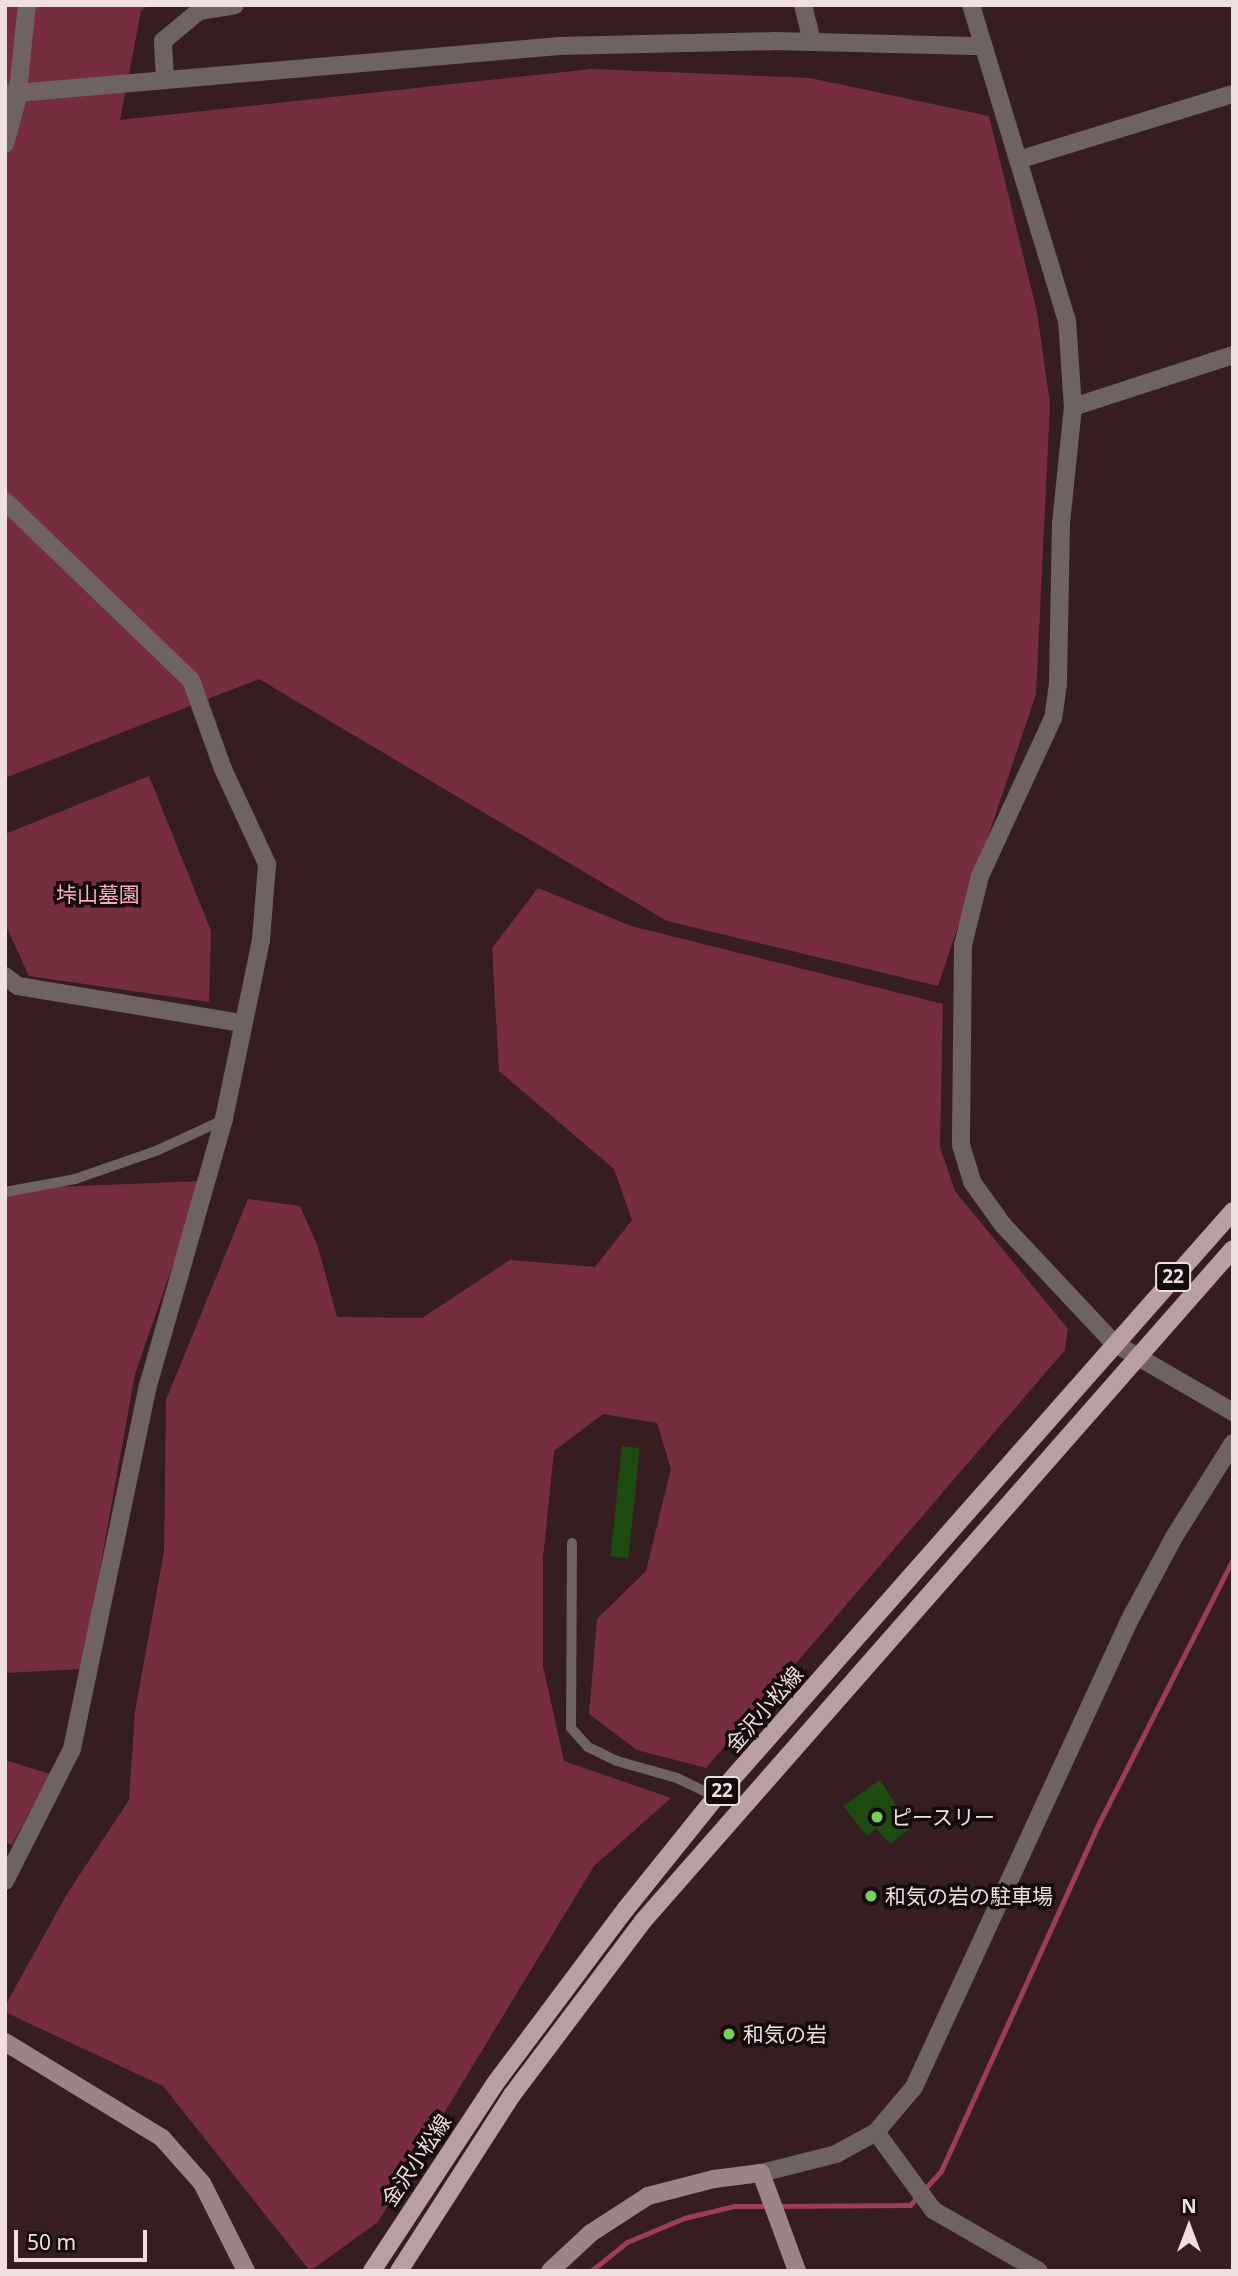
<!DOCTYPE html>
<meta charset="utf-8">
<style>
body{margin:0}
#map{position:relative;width:1238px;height:2276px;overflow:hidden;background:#351d21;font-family:"Noto Sans","Noto Sans JP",sans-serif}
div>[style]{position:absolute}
.green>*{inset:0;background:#762e3f}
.stream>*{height:5px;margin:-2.5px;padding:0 2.5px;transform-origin:2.5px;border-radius:2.5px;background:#9c3e54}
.building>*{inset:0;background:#1d4b10;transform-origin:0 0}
.service>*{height:10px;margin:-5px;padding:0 5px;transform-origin:5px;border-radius:5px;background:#6f6263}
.minor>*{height:18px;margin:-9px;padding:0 9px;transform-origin:9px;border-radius:9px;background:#6f6263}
.tertiary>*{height:18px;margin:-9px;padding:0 9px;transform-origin:9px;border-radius:9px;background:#6f6263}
.secondary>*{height:18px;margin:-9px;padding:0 9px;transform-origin:9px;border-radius:9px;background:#998487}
.primary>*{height:18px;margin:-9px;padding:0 9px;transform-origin:9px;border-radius:9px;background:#b99ea2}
.dots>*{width:19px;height:19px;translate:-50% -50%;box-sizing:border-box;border:4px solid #150a0c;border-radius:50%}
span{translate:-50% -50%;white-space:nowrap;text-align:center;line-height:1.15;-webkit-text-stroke:7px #150a0c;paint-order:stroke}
.shield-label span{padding:2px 5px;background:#150a0c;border:2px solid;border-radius:5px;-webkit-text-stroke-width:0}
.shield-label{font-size:19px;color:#f0dfe1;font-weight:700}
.park-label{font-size:21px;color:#faacb9}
.street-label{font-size:21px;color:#f0dfe1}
.poi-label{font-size:21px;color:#f0dfe1}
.left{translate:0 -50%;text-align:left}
.frame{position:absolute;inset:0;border:7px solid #f0dfe1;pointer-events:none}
.north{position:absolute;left:1154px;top:2192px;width:70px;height:70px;-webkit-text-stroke:5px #150a0c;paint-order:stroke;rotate:0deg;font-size:19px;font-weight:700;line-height:28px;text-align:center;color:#f0dfe1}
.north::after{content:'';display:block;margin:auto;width:24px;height:32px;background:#f0dfe1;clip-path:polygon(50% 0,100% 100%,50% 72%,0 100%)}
.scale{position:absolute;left:14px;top:2230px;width:133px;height:32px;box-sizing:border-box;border:4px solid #f0dfe1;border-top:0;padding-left:9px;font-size:21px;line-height:24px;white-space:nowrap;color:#f0dfe1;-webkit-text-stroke:5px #150a0c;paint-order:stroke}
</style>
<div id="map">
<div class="green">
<i style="clip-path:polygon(5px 5px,148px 5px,141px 11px,120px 120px,592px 69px,810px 78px,989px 116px,1037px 312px,1050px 404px,1036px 694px,938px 986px,667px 921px,259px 679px,5px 778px)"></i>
<i style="clip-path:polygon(149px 776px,211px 931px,209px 1002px,29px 976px,5px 924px,5px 834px)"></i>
<i style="clip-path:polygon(538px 888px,631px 926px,943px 1004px,940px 1147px,955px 1191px,1068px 1329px,1065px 1350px,706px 1768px,637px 1750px,589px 1714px,597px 1619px,646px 1571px,671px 1469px,657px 1423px,603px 1414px,554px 1451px,543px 1558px,543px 1666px,564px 1761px,671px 1798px,594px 1866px,378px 2222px,310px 2271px,163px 2086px,5px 2012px,5px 2006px,67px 1894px,129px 1800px,135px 1711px,164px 1552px,166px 1400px,248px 1199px,300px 1206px,318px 1247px,337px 1317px,422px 1318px,510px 1260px,595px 1267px,632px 1220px,614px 1169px,499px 1071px,492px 948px)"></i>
<i style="clip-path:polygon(202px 1181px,135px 1374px,82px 1669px,5px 1673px,5px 1189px)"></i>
<i style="clip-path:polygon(5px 1760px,50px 1774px,12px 1845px,5px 1842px)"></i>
</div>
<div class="stream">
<i style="left:777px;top:2206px;width:133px;rotate:-0.4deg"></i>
<i style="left:910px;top:2205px;width:46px;rotate:-47.6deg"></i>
<i style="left:941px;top:2171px;width:382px;rotate:-65.6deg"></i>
<i style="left:1099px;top:1823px;width:296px;rotate:-63.1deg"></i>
<i style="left:591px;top:2271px;width:46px;rotate:-38.9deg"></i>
<i style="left:627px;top:2242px;width:62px;rotate:-22.8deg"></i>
<i style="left:684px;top:2218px;width:51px;rotate:-13.5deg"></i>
<i style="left:734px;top:2206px;width:34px"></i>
</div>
<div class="building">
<i style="left:622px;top:1446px;width:18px;height:111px;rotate:6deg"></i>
<i style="clip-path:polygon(880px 1780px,911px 1828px,890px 1844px,876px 1829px,867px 1836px,843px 1806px)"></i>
</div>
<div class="service">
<i style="left:5px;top:1192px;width:71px;rotate:-10.5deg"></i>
<i style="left:75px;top:1179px;width:86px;rotate:-19.1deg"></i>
<i style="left:156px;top:1151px;width:74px;rotate:-24.8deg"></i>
<i style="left:572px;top:1543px;width:185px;rotate:90.3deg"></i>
<i style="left:571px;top:1728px;width:25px;rotate:48deg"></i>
<i style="left:588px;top:1747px;width:32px;rotate:26deg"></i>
<i style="left:617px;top:1761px;width:62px;rotate:15.8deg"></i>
<i style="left:677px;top:1778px;width:43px;rotate:26deg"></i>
</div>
<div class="minor">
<i style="left:803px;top:5px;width:38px;rotate:76deg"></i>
<i style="left:165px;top:80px;width:39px;rotate:-93deg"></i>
<i style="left:163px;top:41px;width:47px;rotate:-39.8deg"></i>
<i style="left:199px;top:11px;width:36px;rotate:-9deg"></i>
<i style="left:5px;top:144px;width:46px;rotate:-74.7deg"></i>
<i style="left:17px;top:100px;width:96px;rotate:-84deg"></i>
<i style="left:5px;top:501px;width:258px;rotate:43.9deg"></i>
<i style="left:191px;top:680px;width:95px;rotate:70.2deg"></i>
<i style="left:223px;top:769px;width:105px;rotate:65.1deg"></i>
<i style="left:267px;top:864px;width:76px;rotate:94.5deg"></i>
<i style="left:261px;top:940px;width:183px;rotate:101.7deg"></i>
<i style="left:224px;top:1119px;width:277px;rotate:105.9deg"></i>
<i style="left:148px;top:1385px;width:372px;rotate:101.8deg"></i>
<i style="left:72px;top:1749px;width:148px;rotate:116.9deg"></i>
<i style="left:5px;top:976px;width:16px;rotate:38deg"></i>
<i style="left:18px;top:986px;width:227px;rotate:9.4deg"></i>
<i style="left:876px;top:2132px;width:97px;rotate:53.8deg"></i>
<i style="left:933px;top:2210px;width:122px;rotate:29.9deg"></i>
</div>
<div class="tertiary">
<i style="left:971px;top:5px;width:329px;rotate:73.1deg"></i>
<i style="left:1067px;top:320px;width:87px;rotate:86.1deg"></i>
<i style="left:1073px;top:407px;width:118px;rotate:95.9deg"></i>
<i style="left:1061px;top:524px;width:160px;rotate:91.1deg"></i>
<i style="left:1058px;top:684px;width:34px;rotate:98deg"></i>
<i style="left:1053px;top:718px;width:174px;rotate:114.8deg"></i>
<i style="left:980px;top:876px;width:71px;rotate:103.8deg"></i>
<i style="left:963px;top:945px;width:200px;rotate:90.6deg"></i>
<i style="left:961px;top:1145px;width:39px;rotate:73deg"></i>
<i style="left:972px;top:1182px;width:53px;rotate:54.2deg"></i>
<i style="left:1003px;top:1225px;width:162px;rotate:46.8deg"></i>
<i style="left:1114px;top:1343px;width:138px;rotate:30.1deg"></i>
<i style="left:5px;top:94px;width:556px;rotate:-4.95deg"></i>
<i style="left:559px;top:46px;width:214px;rotate:-1.3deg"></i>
<i style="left:773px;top:41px;width:210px;rotate:1.4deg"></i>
<i style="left:1018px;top:160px;width:225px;rotate:-17.1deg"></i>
<i style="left:1073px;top:407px;width:168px;rotate:-18deg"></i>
<i style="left:761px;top:2173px;width:77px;rotate:-14.2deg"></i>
<i style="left:836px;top:2154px;width:46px;rotate:-28.8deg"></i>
<i style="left:876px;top:2132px;width:59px;rotate:-49.8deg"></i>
<i style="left:914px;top:2087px;width:513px;rotate:-65.23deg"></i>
<i style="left:1129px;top:1621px;width:95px;rotate:-61.8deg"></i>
<i style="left:1174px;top:1537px;width:111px;rotate:-57.9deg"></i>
</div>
<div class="secondary">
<i style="left:5px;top:2042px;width:184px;rotate:31.4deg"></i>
<i style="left:162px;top:2138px;width:60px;rotate:48.4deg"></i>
<i style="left:202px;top:2183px;width:98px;rotate:63.4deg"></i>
<i style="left:550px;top:2271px;width:56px;rotate:-42.8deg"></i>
<i style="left:591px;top:2233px;width:68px;rotate:-33deg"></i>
<i style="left:648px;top:2196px;width:68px;rotate:-14.4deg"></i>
<i style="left:714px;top:2179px;width:47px;rotate:-7.3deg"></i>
<i style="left:761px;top:2173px;width:104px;rotate:69.8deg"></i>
</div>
<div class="primary">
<i style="left:372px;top:2271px;width:222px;rotate:-56.7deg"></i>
<i style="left:494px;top:2085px;width:219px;rotate:-53.2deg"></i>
<i style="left:625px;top:1910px;width:145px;rotate:-51.2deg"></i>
<i style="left:716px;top:1797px;width:781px;rotate:-48.58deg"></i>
<i style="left:399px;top:2271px;width:209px;rotate:-57.3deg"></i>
<i style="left:512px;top:2095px;width:218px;rotate:-53deg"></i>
<i style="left:643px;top:1921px;width:894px;rotate:-48.72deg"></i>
</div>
<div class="dots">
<i style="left:877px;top:1817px;background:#74d25b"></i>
<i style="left:871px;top:1896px;background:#74d25b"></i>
<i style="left:729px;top:2034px;background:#74d25b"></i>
</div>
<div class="shield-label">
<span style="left:1173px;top:1277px">22</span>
<span style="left:722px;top:1791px">22</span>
</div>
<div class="park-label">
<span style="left:98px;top:894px">垰山墓園</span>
</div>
<div class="street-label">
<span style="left:764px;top:1709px;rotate:-49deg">金沢小松線</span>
<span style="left:416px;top:2160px;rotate:-56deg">金沢小松線</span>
</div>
<div class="poi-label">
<span class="left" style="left:891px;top:1817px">ピースリー</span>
<span class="left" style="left:885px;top:1896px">和気の岩の駐車場</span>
<span class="left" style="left:743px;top:2034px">和気の岩</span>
</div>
<div class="frame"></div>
<div class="north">N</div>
<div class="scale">50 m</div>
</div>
